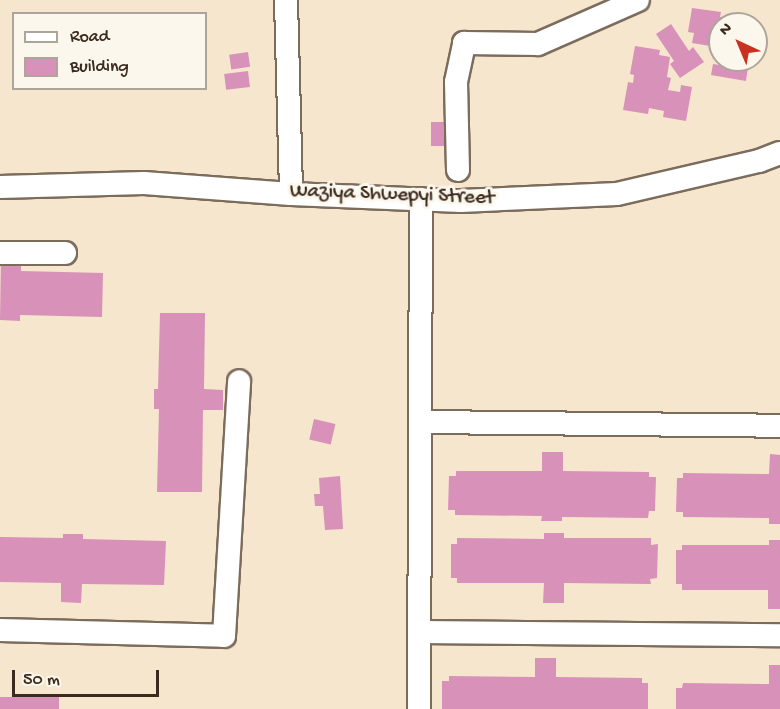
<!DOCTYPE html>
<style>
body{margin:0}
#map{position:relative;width:780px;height:709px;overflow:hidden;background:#f6e6ce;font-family:"Gochi Hand",sans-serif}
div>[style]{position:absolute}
.building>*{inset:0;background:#d891b9;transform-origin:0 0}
.roads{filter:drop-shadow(2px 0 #7c6c5c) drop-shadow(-2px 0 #7c6c5c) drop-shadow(0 2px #7c6c5c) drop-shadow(0 -2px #7c6c5c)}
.minor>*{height:22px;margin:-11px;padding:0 11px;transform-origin:11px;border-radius:11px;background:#fff}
span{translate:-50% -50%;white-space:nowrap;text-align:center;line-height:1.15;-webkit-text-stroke:6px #fbf7ec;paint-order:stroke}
.street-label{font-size:21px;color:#3b2a1e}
.legend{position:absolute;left:12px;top:12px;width:195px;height:78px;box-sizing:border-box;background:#fbf7ec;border:2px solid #aea59a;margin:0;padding:8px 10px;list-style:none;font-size:18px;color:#3b2a1e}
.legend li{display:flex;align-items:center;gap:12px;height:30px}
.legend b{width:30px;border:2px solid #aea59a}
.north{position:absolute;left:708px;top:12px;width:60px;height:60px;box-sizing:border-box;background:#fbf7ec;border:2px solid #aea59a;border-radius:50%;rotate:316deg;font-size:16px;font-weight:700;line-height:24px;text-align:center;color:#3b2a1e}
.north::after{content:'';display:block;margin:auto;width:21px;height:27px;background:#c8321e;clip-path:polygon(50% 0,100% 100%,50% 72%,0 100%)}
.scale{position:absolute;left:12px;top:670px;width:147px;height:27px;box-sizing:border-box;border:3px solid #3b2a1e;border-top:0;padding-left:8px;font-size:18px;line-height:21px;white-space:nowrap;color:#3b2a1e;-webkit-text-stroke:4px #fbf7ec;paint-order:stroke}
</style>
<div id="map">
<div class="building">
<i style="clip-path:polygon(692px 8px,721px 12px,720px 17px,728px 18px,729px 13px,756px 18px,755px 24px,720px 24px,718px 30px,720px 52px,709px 50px,710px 46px,692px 43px,694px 33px,688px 32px)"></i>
<i style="clip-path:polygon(671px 24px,689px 51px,693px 47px,704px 62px,680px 78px,670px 64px,674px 61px,656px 34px)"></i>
<i style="clip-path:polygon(635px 46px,660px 50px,659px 55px,670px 57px,667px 77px,671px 78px,668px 90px,680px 92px,681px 85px,692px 87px,686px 121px,663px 117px,664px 111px,649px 108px,648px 114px,623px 110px,628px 82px,633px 83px,634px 75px,630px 74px)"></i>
<i style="left:248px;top:52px;width:15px;height:19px;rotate:82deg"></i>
<i style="clip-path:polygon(721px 60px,749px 60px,746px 81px,711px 75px,713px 64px,720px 65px)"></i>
<i style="left:248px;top:71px;width:16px;height:24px;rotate:83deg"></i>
<i style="left:431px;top:122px;width:17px;height:24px"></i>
<i style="clip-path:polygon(1px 257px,21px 257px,21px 271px,103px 273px,102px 317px,20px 315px,20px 321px,0 320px)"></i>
<i style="clip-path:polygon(160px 313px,205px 313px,204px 389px,223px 390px,223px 410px,203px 410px,202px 492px,157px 492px,159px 409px,154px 409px,154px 389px,158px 389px)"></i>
<i style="left:314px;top:419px;width:22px;height:21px;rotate:13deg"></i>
<i style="clip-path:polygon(542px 452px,563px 452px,563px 471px,649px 472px,649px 477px,656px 477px,655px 511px,649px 511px,648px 518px,562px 517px,562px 521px,541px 521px,542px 516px,455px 515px,455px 510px,448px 510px,449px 476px,456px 476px,456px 471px,542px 471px)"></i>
<i style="clip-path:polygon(770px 454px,780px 455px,780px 524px,769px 524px,769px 518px,683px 517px,683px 512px,676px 512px,677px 478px,683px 478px,683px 473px,769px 474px)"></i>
<i style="clip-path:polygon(340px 476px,343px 529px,325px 530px,323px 506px,315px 506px,314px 494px,320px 494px,319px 478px)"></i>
<i style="clip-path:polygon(544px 533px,564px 533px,564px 538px,651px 538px,651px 545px,658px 544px,657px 578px,650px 579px,651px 584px,564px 583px,564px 603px,543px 603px,544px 583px,457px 583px,457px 578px,451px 578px,451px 544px,457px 544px,457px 538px,544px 539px)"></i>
<i style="clip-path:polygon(63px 534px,83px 534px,83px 539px,166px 541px,164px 585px,82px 584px,81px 603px,61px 602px,61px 583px,0 582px,0 537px,63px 538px)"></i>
<i style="clip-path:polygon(769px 540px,780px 540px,780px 609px,768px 609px,768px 590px,682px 590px,682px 584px,676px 584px,676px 550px,682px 550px,682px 545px,769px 545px)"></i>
<i style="clip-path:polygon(535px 658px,556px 658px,556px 677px,642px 678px,642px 683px,648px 683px,648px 709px,442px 709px,442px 681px,449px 681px,449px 676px,535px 677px)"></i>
<i style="clip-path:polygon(769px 665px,780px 665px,780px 709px,676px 709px,676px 688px,682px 688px,683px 683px,769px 684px)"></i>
<i style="left:0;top:697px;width:59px;height:12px"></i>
</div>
<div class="roads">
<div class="minor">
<i style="left:286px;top:0;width:194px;rotate:88.5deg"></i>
<i style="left:458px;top:170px;width:88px;rotate:-91.3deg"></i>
<i style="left:456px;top:82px;width:40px;rotate:-78deg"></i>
<i style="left:464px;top:43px;width:74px;rotate:0.8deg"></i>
<i style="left:538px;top:44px;width:109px;rotate:-23.7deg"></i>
<i style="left:0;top:187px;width:144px;rotate:-1.6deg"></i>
<i style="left:144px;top:183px;width:147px;rotate:4.3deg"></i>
<i style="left:291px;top:194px;width:170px;rotate:2.4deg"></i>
<i style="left:461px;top:201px;width:156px;rotate:-2.6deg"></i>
<i style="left:617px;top:194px;width:146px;rotate:-13.1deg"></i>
<i style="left:759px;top:161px;width:22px;rotate:-21deg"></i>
<i style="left:0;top:253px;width:65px"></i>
<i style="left:421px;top:422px;width:359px;rotate:0.6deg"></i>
<i style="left:0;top:630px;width:224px;rotate:1.5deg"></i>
<i style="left:224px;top:636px;width:255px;rotate:-86.6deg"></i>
<i style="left:420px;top:632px;width:360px;rotate:0.5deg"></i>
<i style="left:419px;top:709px;width:510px;rotate:-89.78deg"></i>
</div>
</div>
<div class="street-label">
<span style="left:392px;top:196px;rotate:2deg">Waziya Shwepyi Street</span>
</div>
<ul class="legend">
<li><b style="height:8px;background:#fff"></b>Road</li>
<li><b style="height:16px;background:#d891b9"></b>Building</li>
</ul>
<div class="north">N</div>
<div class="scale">50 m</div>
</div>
